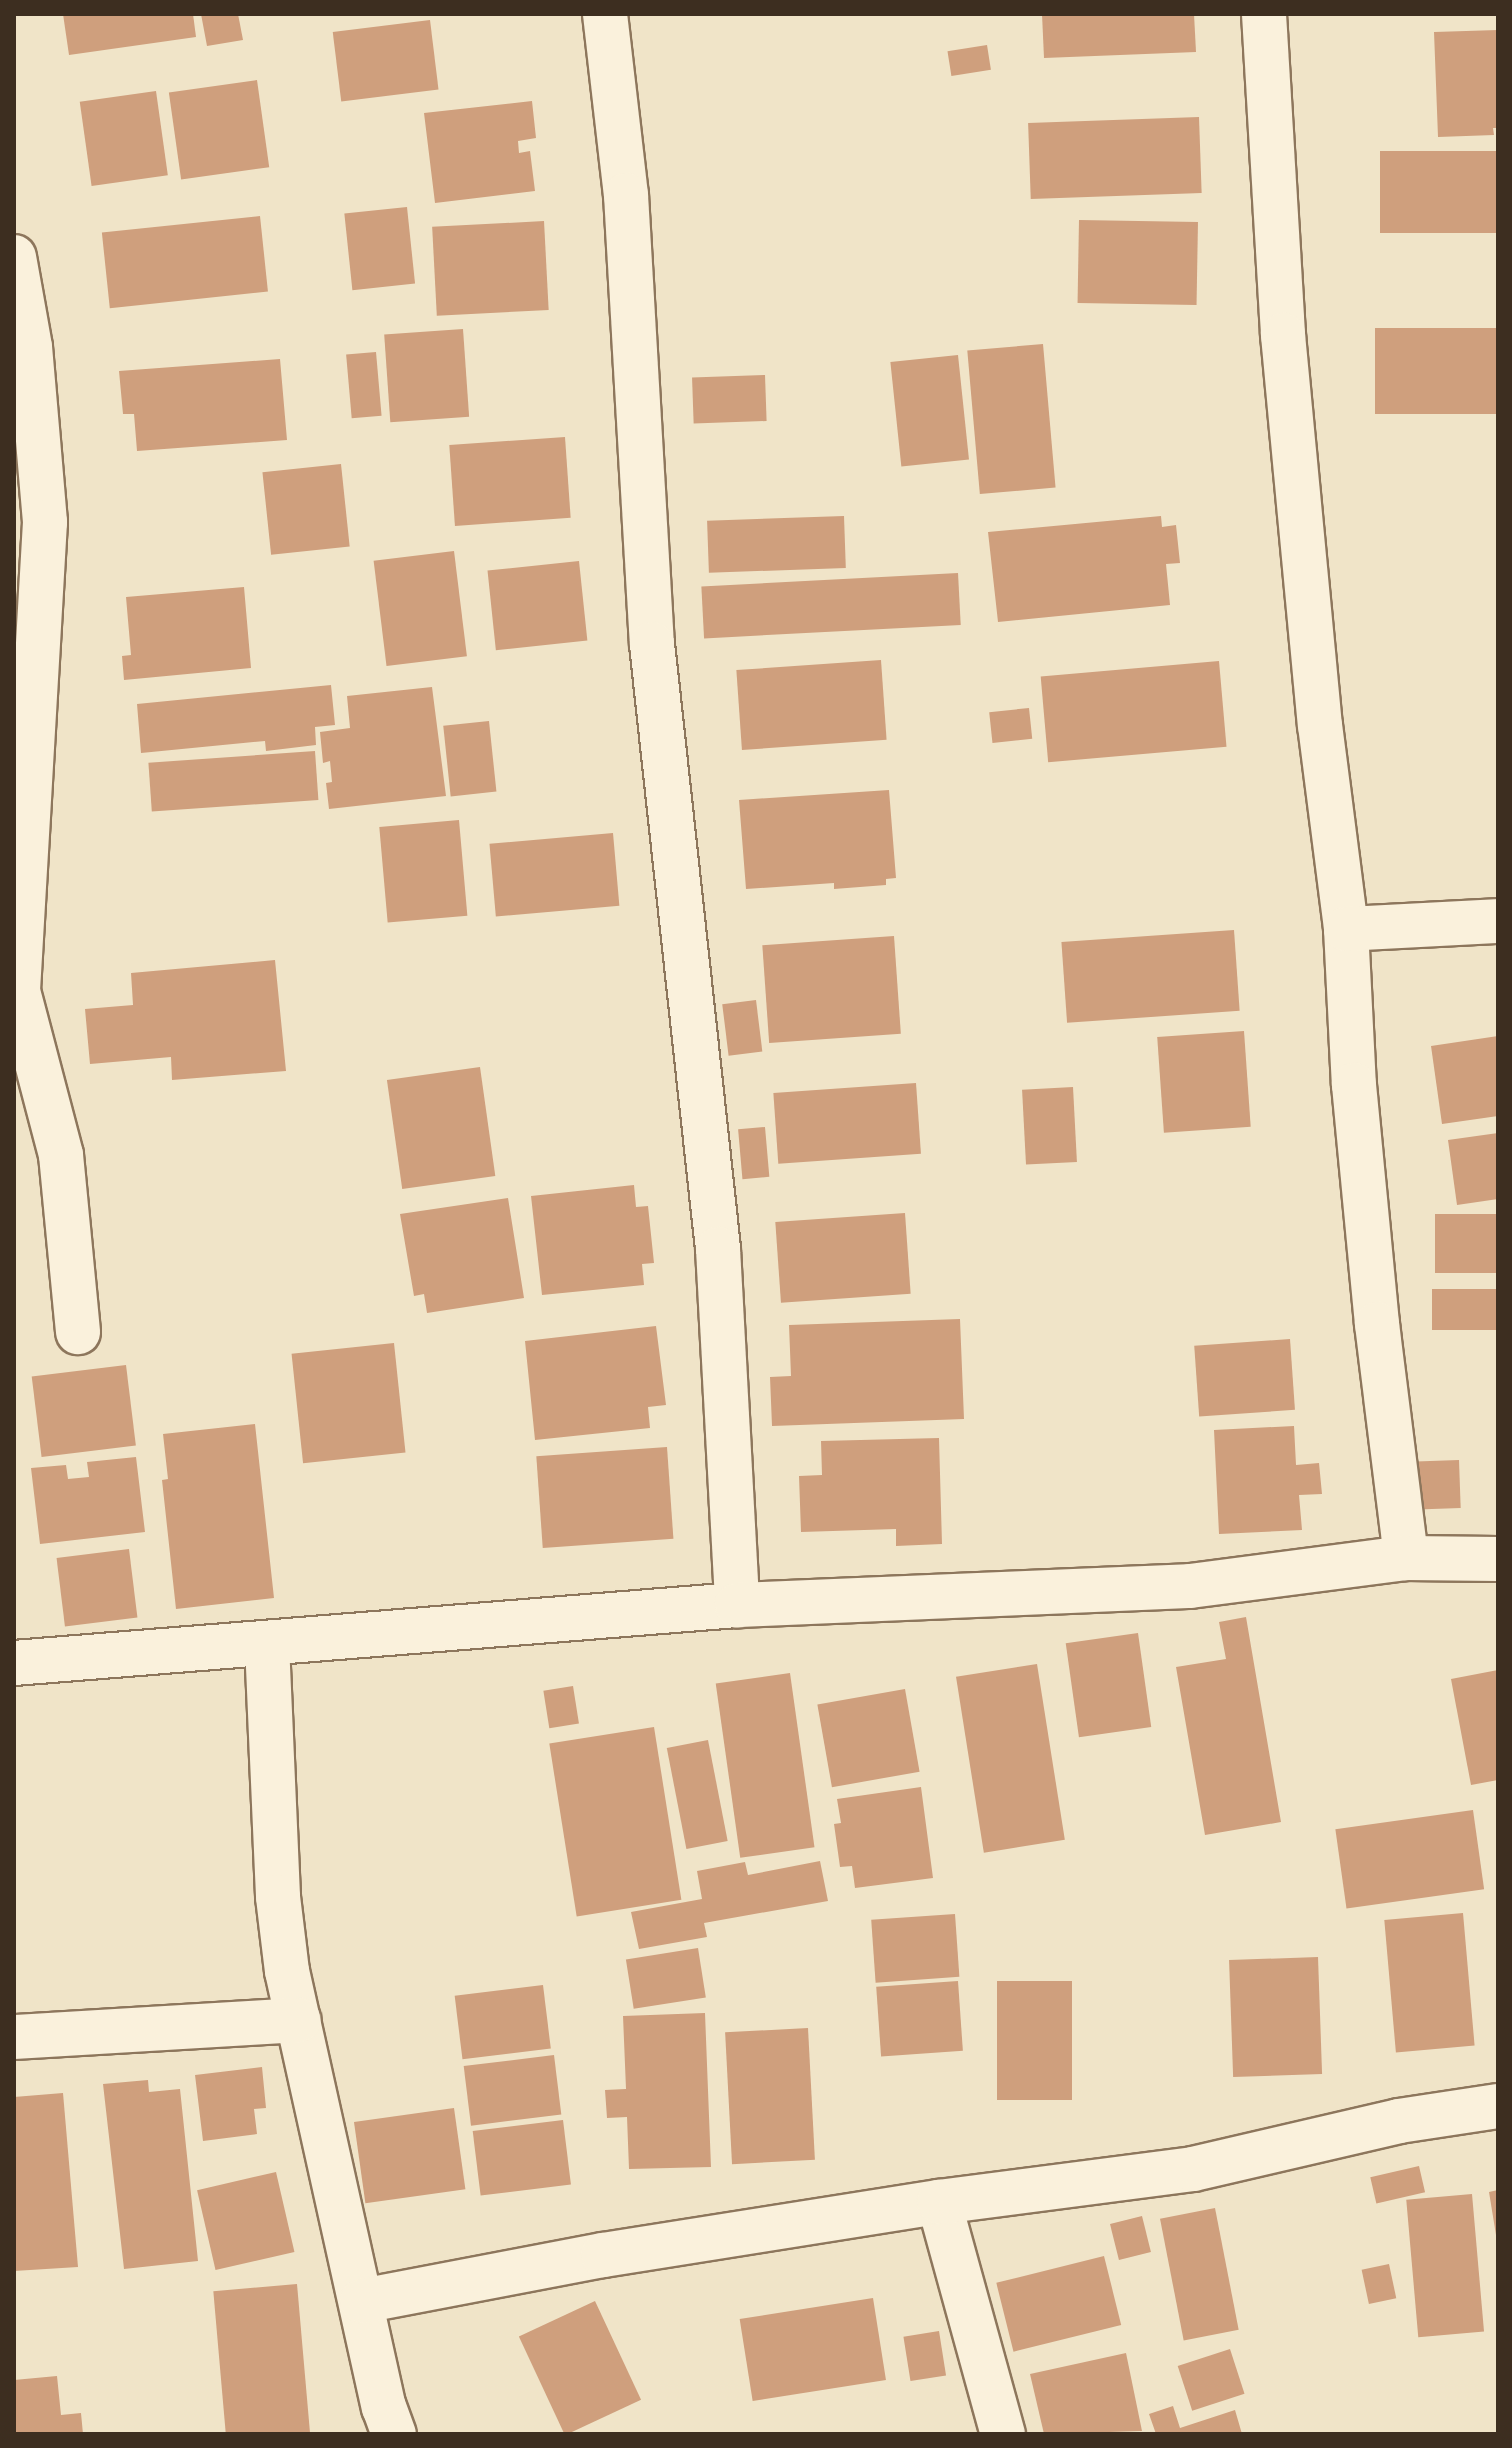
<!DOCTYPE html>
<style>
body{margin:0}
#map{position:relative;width:1512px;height:2448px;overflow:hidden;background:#f0e4c8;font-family:"Roboto Serif",serif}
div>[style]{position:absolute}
.building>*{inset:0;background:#cf9f7d;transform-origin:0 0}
.roads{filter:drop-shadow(2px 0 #8d765c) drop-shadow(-2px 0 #8d765c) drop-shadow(0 2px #8d765c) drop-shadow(0 -2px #8d765c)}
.minor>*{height:44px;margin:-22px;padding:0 22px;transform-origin:22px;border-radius:22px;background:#faf1dc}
span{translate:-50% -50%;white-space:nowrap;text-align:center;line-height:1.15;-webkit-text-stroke:6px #f7eed8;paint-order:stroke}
.frame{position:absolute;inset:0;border:16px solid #3d2e20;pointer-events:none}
</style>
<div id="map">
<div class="building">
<i style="clip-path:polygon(63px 14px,193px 14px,196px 37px,69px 55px)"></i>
<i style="clip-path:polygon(201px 14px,238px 14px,243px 40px,207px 46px)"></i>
<i style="clip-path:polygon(1042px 14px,1194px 14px,1196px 52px,1044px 58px)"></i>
<i style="left:430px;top:20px;width:70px;height:98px;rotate:83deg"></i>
<i style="clip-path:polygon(1498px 30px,1498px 128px,1493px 128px,1494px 135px,1438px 137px,1434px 32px)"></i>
<i style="left:987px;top:45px;width:25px;height:40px;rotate:81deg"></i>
<i style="left:257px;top:80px;width:88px;height:89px;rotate:82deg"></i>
<i style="left:156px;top:91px;width:85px;height:77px;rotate:82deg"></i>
<i style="clip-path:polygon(532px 101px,536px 138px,518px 141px,519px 153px,530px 151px,535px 191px,435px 203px,424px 113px)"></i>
<i style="left:1199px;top:117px;width:76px;height:171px;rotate:88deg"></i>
<i style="left:1498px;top:151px;width:82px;height:118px;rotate:90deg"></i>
<i style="left:407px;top:207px;width:77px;height:63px;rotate:84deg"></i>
<i style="left:260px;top:216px;width:76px;height:159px;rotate:84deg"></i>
<i style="left:1079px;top:220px;width:119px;height:83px;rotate:1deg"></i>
<i style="left:544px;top:221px;width:89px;height:112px;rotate:87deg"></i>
<i style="left:1498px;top:328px;width:86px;height:123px;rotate:90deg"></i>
<i style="left:463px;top:329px;width:88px;height:79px;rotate:86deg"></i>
<i style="left:1043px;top:344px;width:144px;height:76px;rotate:85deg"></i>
<i style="left:376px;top:352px;width:64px;height:30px;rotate:85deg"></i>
<i style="left:958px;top:355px;width:105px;height:68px;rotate:84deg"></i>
<i style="clip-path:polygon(280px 359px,287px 440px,137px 451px,134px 414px,123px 414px,119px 371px)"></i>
<i style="left:765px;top:375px;width:46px;height:73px;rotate:88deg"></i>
<i style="left:565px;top:437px;width:81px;height:116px;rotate:86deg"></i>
<i style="left:341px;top:464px;width:83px;height:79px;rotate:84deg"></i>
<i style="left:844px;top:516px;width:52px;height:137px;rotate:88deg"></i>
<i style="clip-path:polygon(1161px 516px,1162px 527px,1176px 525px,1180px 563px,1166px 564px,1170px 605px,998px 622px,988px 532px)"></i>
<i style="left:454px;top:551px;width:106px;height:81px;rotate:83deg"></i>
<i style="left:579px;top:561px;width:80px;height:92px;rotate:84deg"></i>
<i style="left:958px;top:573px;width:52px;height:257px;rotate:87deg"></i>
<i style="clip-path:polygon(244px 587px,251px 668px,124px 680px,122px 656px,131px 655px,126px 597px)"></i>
<i style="left:881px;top:660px;width:80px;height:145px;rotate:86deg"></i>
<i style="left:1219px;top:661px;width:86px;height:179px;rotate:85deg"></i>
<i style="clip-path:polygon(331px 685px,335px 725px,315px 727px,316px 745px,266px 751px,265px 741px,141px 753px,137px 704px)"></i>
<i style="clip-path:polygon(432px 687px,446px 796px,329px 809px,326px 783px,332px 782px,330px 761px,323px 763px,320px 732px,350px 728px,347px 696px)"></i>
<i style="left:1029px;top:708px;width:31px;height:40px;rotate:84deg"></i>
<i style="left:489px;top:721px;width:71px;height:46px;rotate:84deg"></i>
<i style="left:315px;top:751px;width:49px;height:167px;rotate:86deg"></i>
<i style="clip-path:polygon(889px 790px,896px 878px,886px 879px,886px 885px,834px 889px,834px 883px,746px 889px,739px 800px)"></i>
<i style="left:459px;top:820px;width:96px;height:80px;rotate:85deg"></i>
<i style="left:613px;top:833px;width:73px;height:124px;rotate:85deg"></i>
<i style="left:1234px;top:930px;width:81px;height:173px;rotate:86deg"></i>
<i style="left:894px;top:936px;width:98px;height:132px;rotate:86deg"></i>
<i style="clip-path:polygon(275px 960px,286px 1071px,172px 1080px,171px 1057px,90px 1064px,85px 1009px,133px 1005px,131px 973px)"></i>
<i style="left:756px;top:1000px;width:52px;height:34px;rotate:83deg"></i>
<i style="left:1244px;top:1031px;width:96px;height:87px;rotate:86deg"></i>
<i style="clip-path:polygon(1498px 1036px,1498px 1116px,1442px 1124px,1431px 1046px)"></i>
<i style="left:480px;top:1067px;width:110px;height:94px;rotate:82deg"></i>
<i style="left:916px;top:1083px;width:71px;height:143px;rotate:86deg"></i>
<i style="left:1073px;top:1087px;width:75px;height:51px;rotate:87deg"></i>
<i style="left:765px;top:1127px;width:50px;height:27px;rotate:85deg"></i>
<i style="clip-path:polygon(1498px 1133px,1498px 1199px,1457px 1205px,1448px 1140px)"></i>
<i style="clip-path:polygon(634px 1185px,636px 1207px,648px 1206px,654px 1263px,642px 1264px,644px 1285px,542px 1295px,531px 1196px)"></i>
<i style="clip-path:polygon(508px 1198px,524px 1298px,427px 1313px,424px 1294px,414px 1296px,400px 1214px)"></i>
<i style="left:905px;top:1213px;width:81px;height:130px;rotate:86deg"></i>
<i style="left:1498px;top:1214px;width:59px;height:63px;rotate:90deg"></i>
<i style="left:1498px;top:1289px;width:41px;height:66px;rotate:90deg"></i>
<i style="clip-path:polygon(960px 1319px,964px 1419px,772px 1426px,770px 1377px,791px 1376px,789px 1325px)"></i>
<i style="clip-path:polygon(656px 1326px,666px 1405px,648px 1407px,650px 1428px,535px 1440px,525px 1341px)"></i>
<i style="left:1290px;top:1339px;width:71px;height:96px;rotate:86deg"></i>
<i style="left:394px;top:1343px;width:110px;height:103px;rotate:84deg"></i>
<i style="left:126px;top:1365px;width:81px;height:95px;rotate:83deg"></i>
<i style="clip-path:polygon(255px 1424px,274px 1598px,176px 1609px,162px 1480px,168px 1479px,163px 1434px)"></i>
<i style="clip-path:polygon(1294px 1426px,1296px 1465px,1319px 1463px,1322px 1494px,1299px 1495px,1302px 1530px,1219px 1534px,1214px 1430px)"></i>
<i style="clip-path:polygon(939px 1438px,942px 1544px,896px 1546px,896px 1529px,801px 1532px,799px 1476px,822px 1475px,821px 1441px)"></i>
<i style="left:667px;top:1447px;width:92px;height:131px;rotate:86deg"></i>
<i style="clip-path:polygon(136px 1457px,145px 1532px,40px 1544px,31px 1468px,66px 1465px,68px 1479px,89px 1477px,87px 1462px)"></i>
<i style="left:1459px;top:1460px;width:48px;height:43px;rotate:88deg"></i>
<i style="left:129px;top:1549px;width:69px;height:73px;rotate:83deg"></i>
<i style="clip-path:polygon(1246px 1617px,1281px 1822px,1205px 1835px,1176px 1667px,1226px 1659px,1219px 1622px)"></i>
<i style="left:1138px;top:1633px;width:95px;height:73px;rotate:82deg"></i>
<i style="left:1037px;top:1664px;width:178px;height:82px;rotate:81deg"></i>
<i style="clip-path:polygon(1498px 1670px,1498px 1780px,1471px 1785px,1451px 1679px)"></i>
<i style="left:790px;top:1673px;width:176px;height:75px;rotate:82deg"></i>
<i style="left:573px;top:1686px;width:38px;height:30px;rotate:81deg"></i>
<i style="left:905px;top:1689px;width:84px;height:89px;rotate:80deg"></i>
<i style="left:654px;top:1727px;width:175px;height:106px;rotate:81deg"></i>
<i style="left:708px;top:1740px;width:103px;height:42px;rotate:79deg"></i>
<i style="clip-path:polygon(921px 1787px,933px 1878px,855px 1888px,852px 1866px,840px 1867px,834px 1824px,841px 1823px,837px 1799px)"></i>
<i style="left:1473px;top:1810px;width:80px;height:139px;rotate:82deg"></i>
<i style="clip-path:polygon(820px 1861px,828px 1901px,704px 1923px,707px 1937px,639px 1949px,631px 1912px,702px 1899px,697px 1871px,745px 1862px,748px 1875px)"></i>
<i style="left:1463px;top:1913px;width:133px;height:79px;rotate:85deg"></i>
<i style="left:955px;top:1914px;width:63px;height:84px;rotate:86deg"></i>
<i style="left:698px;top:1948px;width:50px;height:73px;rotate:81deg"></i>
<i style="left:1318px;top:1957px;width:117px;height:89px;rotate:88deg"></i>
<i style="left:958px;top:1981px;width:70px;height:82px;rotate:86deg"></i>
<i style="left:1072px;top:1981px;width:119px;height:75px;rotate:90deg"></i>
<i style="left:543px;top:1985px;width:64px;height:89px;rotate:83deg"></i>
<i style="clip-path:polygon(705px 2013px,711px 2167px,629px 2169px,627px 2117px,607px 2118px,605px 2090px,626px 2089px,623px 2016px)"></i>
<i style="left:808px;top:2028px;width:132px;height:83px;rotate:87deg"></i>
<i style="left:554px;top:2055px;width:60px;height:91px;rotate:83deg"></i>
<i style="clip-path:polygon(262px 2067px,266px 2108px,254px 2109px,257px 2134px,203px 2141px,195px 2075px)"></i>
<i style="clip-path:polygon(148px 2080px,149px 2092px,180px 2089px,198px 2261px,124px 2269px,103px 2084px)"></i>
<i style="clip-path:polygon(63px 2093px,78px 2267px,14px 2271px,14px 2097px)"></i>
<i style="left:454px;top:2108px;width:82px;height:101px;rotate:82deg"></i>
<i style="left:563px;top:2120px;width:65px;height:91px;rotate:83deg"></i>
<i style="left:1419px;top:2166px;width:27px;height:50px;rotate:77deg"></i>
<i style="left:276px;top:2172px;width:82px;height:81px;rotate:77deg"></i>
<i style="clip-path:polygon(1498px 2190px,1498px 2235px,1496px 2235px,1489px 2192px)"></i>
<i style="left:1472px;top:2194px;width:138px;height:66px;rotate:85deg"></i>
<i style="left:1215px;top:2208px;width:124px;height:56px;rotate:79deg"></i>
<i style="left:1142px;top:2216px;width:37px;height:33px;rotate:76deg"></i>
<i style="left:1104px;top:2256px;width:71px;height:111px;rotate:76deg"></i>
<i style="left:1389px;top:2264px;width:35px;height:28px;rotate:78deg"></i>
<i style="left:297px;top:2284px;width:151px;height:84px;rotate:85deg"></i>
<i style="left:873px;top:2298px;width:83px;height:135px;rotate:81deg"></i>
<i style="left:595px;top:2301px;width:109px;height:84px;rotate:65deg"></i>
<i style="left:939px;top:2331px;width:45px;height:36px;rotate:81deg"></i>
<i style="left:1230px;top:2349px;width:47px;height:55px;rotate:72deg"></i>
<i style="clip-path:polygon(1126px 2353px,1142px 2431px,1044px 2434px,1030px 2374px)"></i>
<i style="clip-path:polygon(57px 2376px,61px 2415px,81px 2413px,83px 2434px,14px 2434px,14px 2380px)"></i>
<i style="clip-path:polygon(1173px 2406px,1180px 2428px,1235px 2410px,1242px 2434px,1156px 2434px,1149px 2414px)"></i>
</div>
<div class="roads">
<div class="minor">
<i style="left:605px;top:14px;width:182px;rotate:83.4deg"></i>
<i style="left:626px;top:195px;width:450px;rotate:86.7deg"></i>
<i style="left:652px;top:644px;width:609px;rotate:83.77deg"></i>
<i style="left:718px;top:1249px;width:357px;rotate:86.9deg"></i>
<i style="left:1264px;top:14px;width:322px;rotate:86.6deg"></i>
<i style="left:1283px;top:335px;width:392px;rotate:84.6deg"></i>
<i style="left:1320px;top:725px;width:206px;rotate:82.7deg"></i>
<i style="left:1346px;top:929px;width:156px;rotate:87.1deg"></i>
<i style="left:1354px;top:1085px;width:240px;rotate:84.5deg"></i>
<i style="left:1377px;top:1324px;width:236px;rotate:82.9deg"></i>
<i style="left:14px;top:257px;width:91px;rotate:79.9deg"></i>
<i style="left:30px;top:347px;width:176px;rotate:85.1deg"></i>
<i style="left:45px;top:522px;width:470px;rotate:93.3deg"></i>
<i style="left:18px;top:991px;width:170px;rotate:75.3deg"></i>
<i style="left:61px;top:1155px;width:178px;rotate:84.5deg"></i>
<i style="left:1346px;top:929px;width:152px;rotate:-3deg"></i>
<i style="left:267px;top:1644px;width:253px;rotate:87.5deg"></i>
<i style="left:278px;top:1897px;width:75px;rotate:83.1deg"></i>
<i style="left:287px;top:1971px;width:447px;rotate:77.5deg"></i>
<i style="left:384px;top:2407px;width:29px;rotate:70deg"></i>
<i style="left:14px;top:1663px;width:725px;rotate:-4.59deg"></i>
<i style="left:737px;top:1605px;width:453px;rotate:-2.4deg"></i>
<i style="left:1190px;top:1586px;width:218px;rotate:-7.4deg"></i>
<i style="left:1406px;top:1558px;width:92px;rotate:0.6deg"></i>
<i style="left:14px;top:2037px;width:285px;rotate:-3.4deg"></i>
<i style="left:939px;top:2202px;width:241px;rotate:74.6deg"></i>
<i style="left:362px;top:2301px;width:245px;rotate:-10.8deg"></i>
<i style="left:603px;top:2255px;width:340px;rotate:-9deg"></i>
<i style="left:939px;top:2202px;width:256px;rotate:-7.4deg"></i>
<i style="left:1193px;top:2169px;width:212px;rotate:-13.1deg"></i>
<i style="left:1399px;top:2121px;width:100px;rotate:-8.6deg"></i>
</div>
</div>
<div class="frame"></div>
</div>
